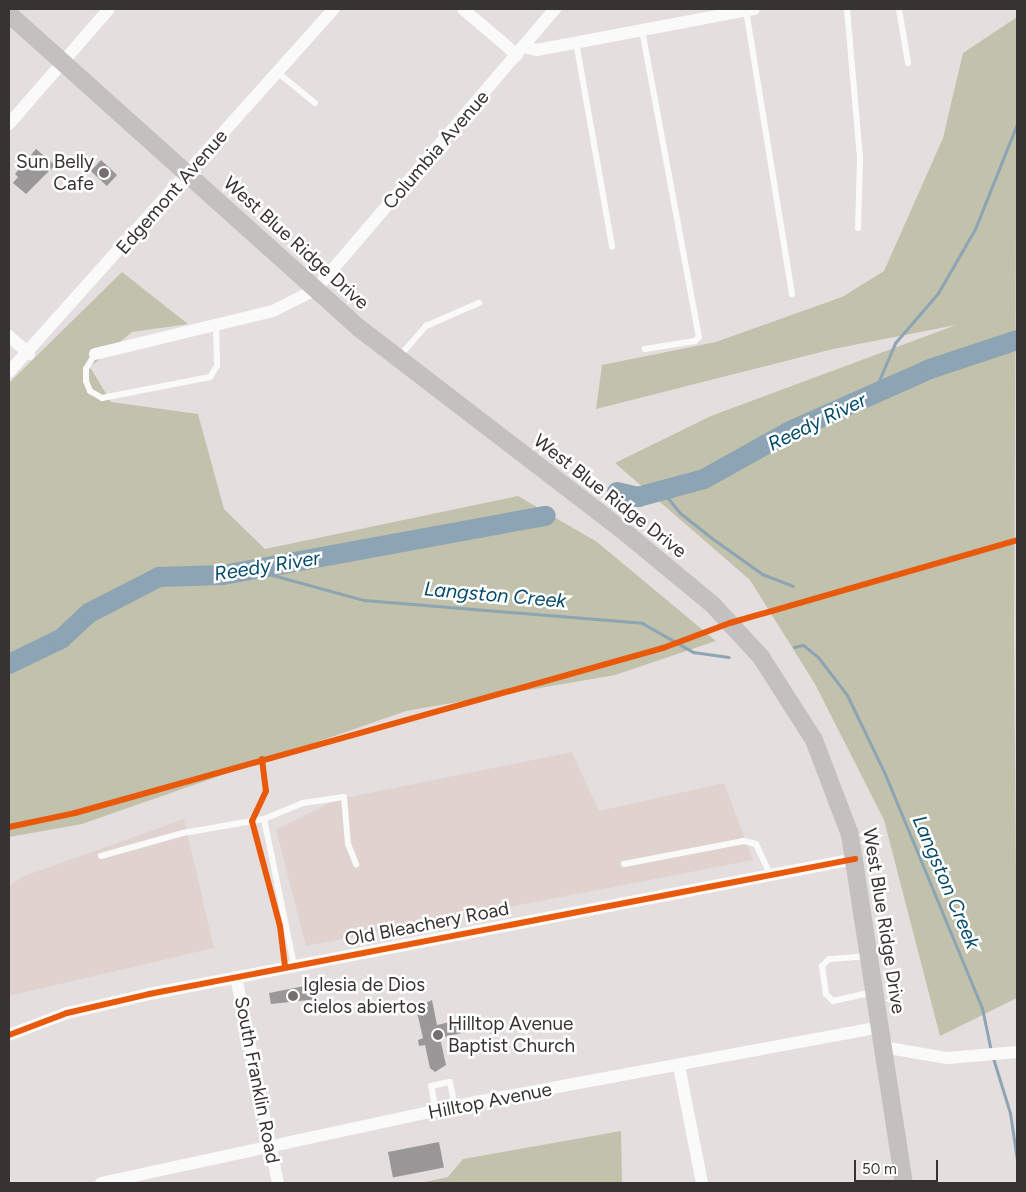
<!DOCTYPE html>
<style>
body{margin:0}
#map{position:relative;width:1026px;height:1192px;overflow:hidden;background:#e4dfde;font-family:Figtree,sans-serif}
div>[style]{position:absolute}
.built>*{inset:0;background:#e0d3cf}
.forest>*{inset:0;background:#c1c1ac}
.stream>*{height:3px;margin:-1.5px;padding:0 1.5px;transform-origin:1.5px;border-radius:1.5px;background:#8ca4b3}
.river>*{height:20px;margin:-10px;padding:0 10px;transform-origin:10px;border-radius:10px;background:#8ca4b3}
.building>*{inset:0;background:#9a9798;transform-origin:0 0}
.lane>*{height:6px;margin:-3px;padding:0 3px;transform-origin:3px;border-radius:3px;background:#fbfafa}
.street>*{height:12px;margin:-6px;padding:0 6px;transform-origin:6px;border-radius:6px;background:#fbfafa}
.secondary>*{height:18px;margin:-9px;padding:0 9px;transform-origin:9px;border-radius:9px;background:#c4c0bf}
.cycleway>*{height:6px;margin:-3px;padding:0 3px;transform-origin:3px;border-radius:3px;background:#e8590c}
.dots>*{width:14px;height:14px;translate:-50% -50%;box-sizing:border-box;border:2px solid #fff;border-radius:50%}
span{translate:-50% -50%;white-space:nowrap;text-align:center;line-height:1.15;-webkit-text-stroke:5px #fff;paint-order:stroke}
.street-label{font-size:19px;color:#373331}
.poi-label{font-size:19px;color:#373331}
.right{translate:-100% -50%;text-align:right}
.left{translate:0 -50%;text-align:left}
.water-label{font-size:20px;color:#024a6a;font-style:italic}
.frame{position:absolute;inset:0;border:10px solid #373331;pointer-events:none}
.scale{position:absolute;left:854px;top:1160px;width:84px;height:22px;box-sizing:border-box;border:2px solid #373331;border-top:0;padding-left:6px;font-size:15px;line-height:18px;white-space:nowrap;color:#373331;-webkit-text-stroke:4px #fff;paint-order:stroke}
</style>
<div id="map">
<div class="built">
<i style="clip-path:polygon(572px 752px,599px 811px,724px 783px,753px 860px,306px 946px,276px 830px,335px 800px)"></i>
<i style="clip-path:polygon(184px 819px,214px 948px,9px 996px,9px 886px,24px 876px)"></i>
</div>
<div class="forest">
<i style="clip-path:polygon(1017px 17px,1014px 637px,1017px 998px,940px 1036px,884px 820px,815px 684px,750px 580px,615px 463px,711px 416px,956px 325px,833px 349px,596px 409px,602px 365px,716px 342px,842px 297px,884px 271px,943px 138px,963px 53px)"></i>
<i style="clip-path:polygon(122px 272px,188px 324px,132px 332px,90px 367px,111px 402px,198px 414px,224px 509px,265px 549px,518px 496px,597px 542px,716px 641px,615px 675px,406px 711px,82px 824px,9px 837px,9px 383px)"></i>
<i style="clip-path:polygon(621px 1131px,622px 1183px,420px 1183px,448px 1177px,463px 1159px)"></i>
</div>
<div class="stream">
<i style="left:872px;top:397px;width:59px;rotate:-66.9deg"></i>
<i style="left:895px;top:343px;width:66px;rotate:-49.3deg"></i>
<i style="left:938px;top:293px;width:74px;rotate:-60deg"></i>
<i style="left:975px;top:229px;width:113px;rotate:-68.2deg"></i>
<i style="left:663px;top:492px;width:27px;rotate:51deg"></i>
<i style="left:680px;top:513px;width:42px;rotate:38.2deg"></i>
<i style="left:713px;top:539px;width:60px;rotate:35.5deg"></i>
<i style="left:762px;top:574px;width:33px;rotate:21deg"></i>
<i style="left:254px;top:570px;width:114px;rotate:15.3deg"></i>
<i style="left:364px;top:600px;width:279px;rotate:4.7deg"></i>
<i style="left:642px;top:623px;width:59px;rotate:29.6deg"></i>
<i style="left:693px;top:652px;width:36px;rotate:8deg"></i>
<i style="left:794px;top:647px;width:9px;rotate:-13deg"></i>
<i style="left:803px;top:645px;width:19px;rotate:39deg"></i>
<i style="left:818px;top:657px;width:48px;rotate:52.7deg"></i>
<i style="left:847px;top:695px;width:88px;rotate:64.3deg"></i>
<i style="left:885px;top:774px;width:253px;rotate:67.5deg"></i>
<i style="left:982px;top:1008px;width:44px;rotate:78.2deg"></i>
<i style="left:993px;top:1058px;width:58px;rotate:72.8deg"></i>
<i style="left:1010px;top:1113px;width:48px;rotate:81.5deg"></i>
</div>
<div class="river">
<i style="left:617px;top:492px;width:22px;rotate:13deg"></i>
<i style="left:638px;top:497px;width:68px;rotate:-15.3deg"></i>
<i style="left:704px;top:479px;width:96px;rotate:-29.2deg"></i>
<i style="left:788px;top:432px;width:155px;rotate:-23.9deg"></i>
<i style="left:930px;top:369px;width:92px;rotate:-18.4deg"></i>
<i style="left:9px;top:664px;width:58px;rotate:-25.7deg"></i>
<i style="left:61px;top:639px;width:38px;rotate:-43deg"></i>
<i style="left:89px;top:613px;width:79px;rotate:-27.2deg"></i>
<i style="left:159px;top:577px;width:64px;rotate:-1.8deg"></i>
<i style="left:223px;top:575px;width:328px;rotate:-10.4deg"></i>
</div>
<div class="building">
<i style="clip-path:polygon(36px 149px,55px 165px,26px 194px,13px 183px,18px 177px,15px 174px)"></i>
<i style="left:101px;top:160px;width:22px;height:15px;rotate:43deg"></i>
<i style="clip-path:polygon(315px 984px,318px 999px,271px 1004px,269px 993px)"></i>
<i style="clip-path:polygon(432px 1000px,437px 1025px,463px 1019px,466px 1032px,440px 1038px,446px 1065px,435px 1072px,430px 1068px,425px 1045px,419px 1046px,418px 1040px,423px 1038px,416px 1008px)"></i>
<i style="left:439px;top:1142px;width:26px;height:52px;rotate:79deg"></i>
</div>
<div class="lane">
<i style="left:847px;top:9px;width:150px;rotate:85deg"></i>
<i style="left:860px;top:158px;width:70px;rotate:91.6deg"></i>
<i style="left:899px;top:9px;width:55px;rotate:80.5deg"></i>
<i style="left:746px;top:10px;width:288px;rotate:80.8deg"></i>
<i style="left:642px;top:30px;width:312px;rotate:79.5deg"></i>
<i style="left:699px;top:337px;width:6px;rotate:135deg"></i>
<i style="left:695px;top:341px;width:51px;rotate:170.9deg"></i>
<i style="left:576px;top:42px;width:208px;rotate:80deg"></i>
<i style="left:277px;top:72px;width:49px;rotate:39.2deg"></i>
<i style="left:95px;top:354px;width:17px;rotate:121deg"></i>
<i style="left:86px;top:369px;width:12px;rotate:90deg"></i>
<i style="left:86px;top:381px;width:11px;rotate:68deg"></i>
<i style="left:90px;top:391px;width:14px;rotate:30deg"></i>
<i style="left:102px;top:398px;width:110px;rotate:-11deg"></i>
<i style="left:210px;top:377px;width:13px;rotate:-58deg"></i>
<i style="left:217px;top:366px;width:40px;rotate:-91.4deg"></i>
<i style="left:398px;top:358px;width:43px;rotate:-48.8deg"></i>
<i style="left:426px;top:326px;width:58px;rotate:-23.5deg"></i>
<i style="left:101px;top:856px;width:85px;rotate:-15.7deg"></i>
<i style="left:183px;top:833px;width:82px;rotate:-9.8deg"></i>
<i style="left:624px;top:864px;width:122px;rotate:-10.9deg"></i>
<i style="left:744px;top:841px;width:12px;rotate:14deg"></i>
<i style="left:756px;top:844px;width:35px;rotate:65deg"></i>
<i style="left:867px;top:956px;width:38px;rotate:175deg"></i>
<i style="left:829px;top:959px;width:10px;rotate:135deg"></i>
<i style="left:822px;top:966px;width:28px;rotate:82deg"></i>
<i style="left:826px;top:994px;width:10px;rotate:45deg"></i>
<i style="left:833px;top:1001px;width:41px;rotate:-12.7deg"></i>
<i style="left:294px;top:965px;width:149px;rotate:-101.6deg"></i>
<i style="left:264px;top:819px;width:42px;rotate:-22.3deg"></i>
<i style="left:303px;top:803px;width:41px;rotate:-8.3deg"></i>
<i style="left:344px;top:797px;width:47px;rotate:85.1deg"></i>
<i style="left:348px;top:844px;width:22px;rotate:68deg"></i>
<i style="left:436px;top:1111px;width:25px;rotate:-101deg"></i>
<i style="left:431px;top:1086px;width:19px;rotate:-12deg"></i>
<i style="left:450px;top:1082px;width:25px;rotate:79deg"></i>
</div>
<div class="street">
<i style="left:463px;top:9px;width:71px;rotate:40.4deg"></i>
<i style="left:524px;top:47px;width:13px;rotate:13deg"></i>
<i style="left:537px;top:50px;width:221px;rotate:-10.7deg"></i>
<i style="left:9px;top:124px;width:152px;rotate:-49deg"></i>
<i style="left:9px;top:336px;width:27px;rotate:42deg"></i>
<i style="left:95px;top:354px;width:183px;rotate:-13.6deg"></i>
<i style="left:273px;top:311px;width:47px;rotate:-26.6deg"></i>
<i style="left:315px;top:290px;width:370px;rotate:-49.5deg"></i>
<i style="left:9px;top:372px;width:487px;rotate:-48.2deg"></i>
<i style="left:236px;top:977px;width:210px;rotate:78.5deg"></i>
<i style="left:9px;top:1035px;width:62px;rotate:-20.8deg"></i>
<i style="left:67px;top:1013px;width:84px;rotate:-13deg"></i>
<i style="left:149px;top:994px;width:719px;rotate:-10.83deg"></i>
<i style="left:883px;top:1047px;width:65px;rotate:9.8deg"></i>
<i style="left:947px;top:1058px;width:70px;rotate:-4.9deg"></i>
<i style="left:679px;top:1066px;width:119px;rotate:78.9deg"></i>
<i style="left:101px;top:1183px;width:384px;rotate:-12.2deg"></i>
<i style="left:476px;top:1102px;width:411px;rotate:-10.5deg"></i>
</div>
<div class="secondary">
<i style="left:9px;top:14px;width:470px;rotate:41.9deg"></i>
<i style="left:359px;top:328px;width:329px;rotate:37.5deg"></i>
<i style="left:620px;top:528px;width:121px;rotate:39.6deg"></i>
<i style="left:713px;top:605px;width:71px;rotate:47.3deg"></i>
<i style="left:761px;top:657px;width:98px;rotate:57.4deg"></i>
<i style="left:814px;top:740px;width:102px;rotate:69.2deg"></i>
<i style="left:850px;top:835px;width:352px;rotate:81.2deg"></i>
</div>
<div class="cycleway">
<i style="left:262px;top:759px;width:32px;rotate:83deg"></i>
<i style="left:266px;top:791px;width:33px;rotate:115deg"></i>
<i style="left:252px;top:821px;width:109px;rotate:75.1deg"></i>
<i style="left:280px;top:926px;width:40px;rotate:82.9deg"></i>
<i style="left:9px;top:827px;width:67px;rotate:-12deg"></i>
<i style="left:75px;top:813px;width:611px;rotate:-15.67deg"></i>
<i style="left:663px;top:648px;width:72px;rotate:-20.5deg"></i>
<i style="left:730px;top:623px;width:299px;rotate:-16.1deg"></i>
<i style="left:9px;top:1035px;width:62px;rotate:-20.8deg"></i>
<i style="left:67px;top:1013px;width:84px;rotate:-13deg"></i>
<i style="left:149px;top:994px;width:719px;rotate:-10.83deg"></i>
</div>
<div class="dots">
<i style="left:104px;top:173px;background:#746f6e"></i>
<i style="left:293px;top:996px;background:#746f6e"></i>
<i style="left:438px;top:1035px;background:#746f6e"></i>
</div>
<div class="street-label">
<span style="left:436px;top:150px;rotate:-49deg">Columbia Avenue</span>
<span style="left:172px;top:192px;rotate:-49deg">Edgemont Avenue</span>
<span style="left:296px;top:243px;rotate:42deg">West Blue Ridge Drive</span>
<span style="left:610px;top:496px;rotate:38deg">West Blue Ridge Drive</span>
<span style="left:884px;top:921px;rotate:81deg">West Blue Ridge Drive</span>
<span style="left:427px;top:924px;rotate:-11deg">Old Bleachery Road</span>
<span style="left:257px;top:1080px;rotate:79deg">South Franklin Road</span>
<span style="left:490px;top:1101px;rotate:-11deg">Hilltop Avenue</span>
</div>
<div class="poi-label">
<span class="right" style="left:94px;top:173px">Sun Belly<br>Cafe</span>
<span class="left" style="left:303px;top:996px">Iglesia de Dios<br>cielos abiertos</span>
<span class="left" style="left:448px;top:1035px">Hilltop Avenue<br>Baptist Church</span>
</div>
<div class="water-label">
<span style="left:817px;top:422px;rotate:-26deg">Reedy River</span>
<span style="left:267px;top:566px;rotate:-9deg">Reedy River</span>
<span style="left:495px;top:595px;rotate:5deg">Langston Creek</span>
<span style="left:946px;top:882px;rotate:67deg">Langston Creek</span>
</div>
<div class="frame"></div>
<div class="scale">50 m</div>
</div>
